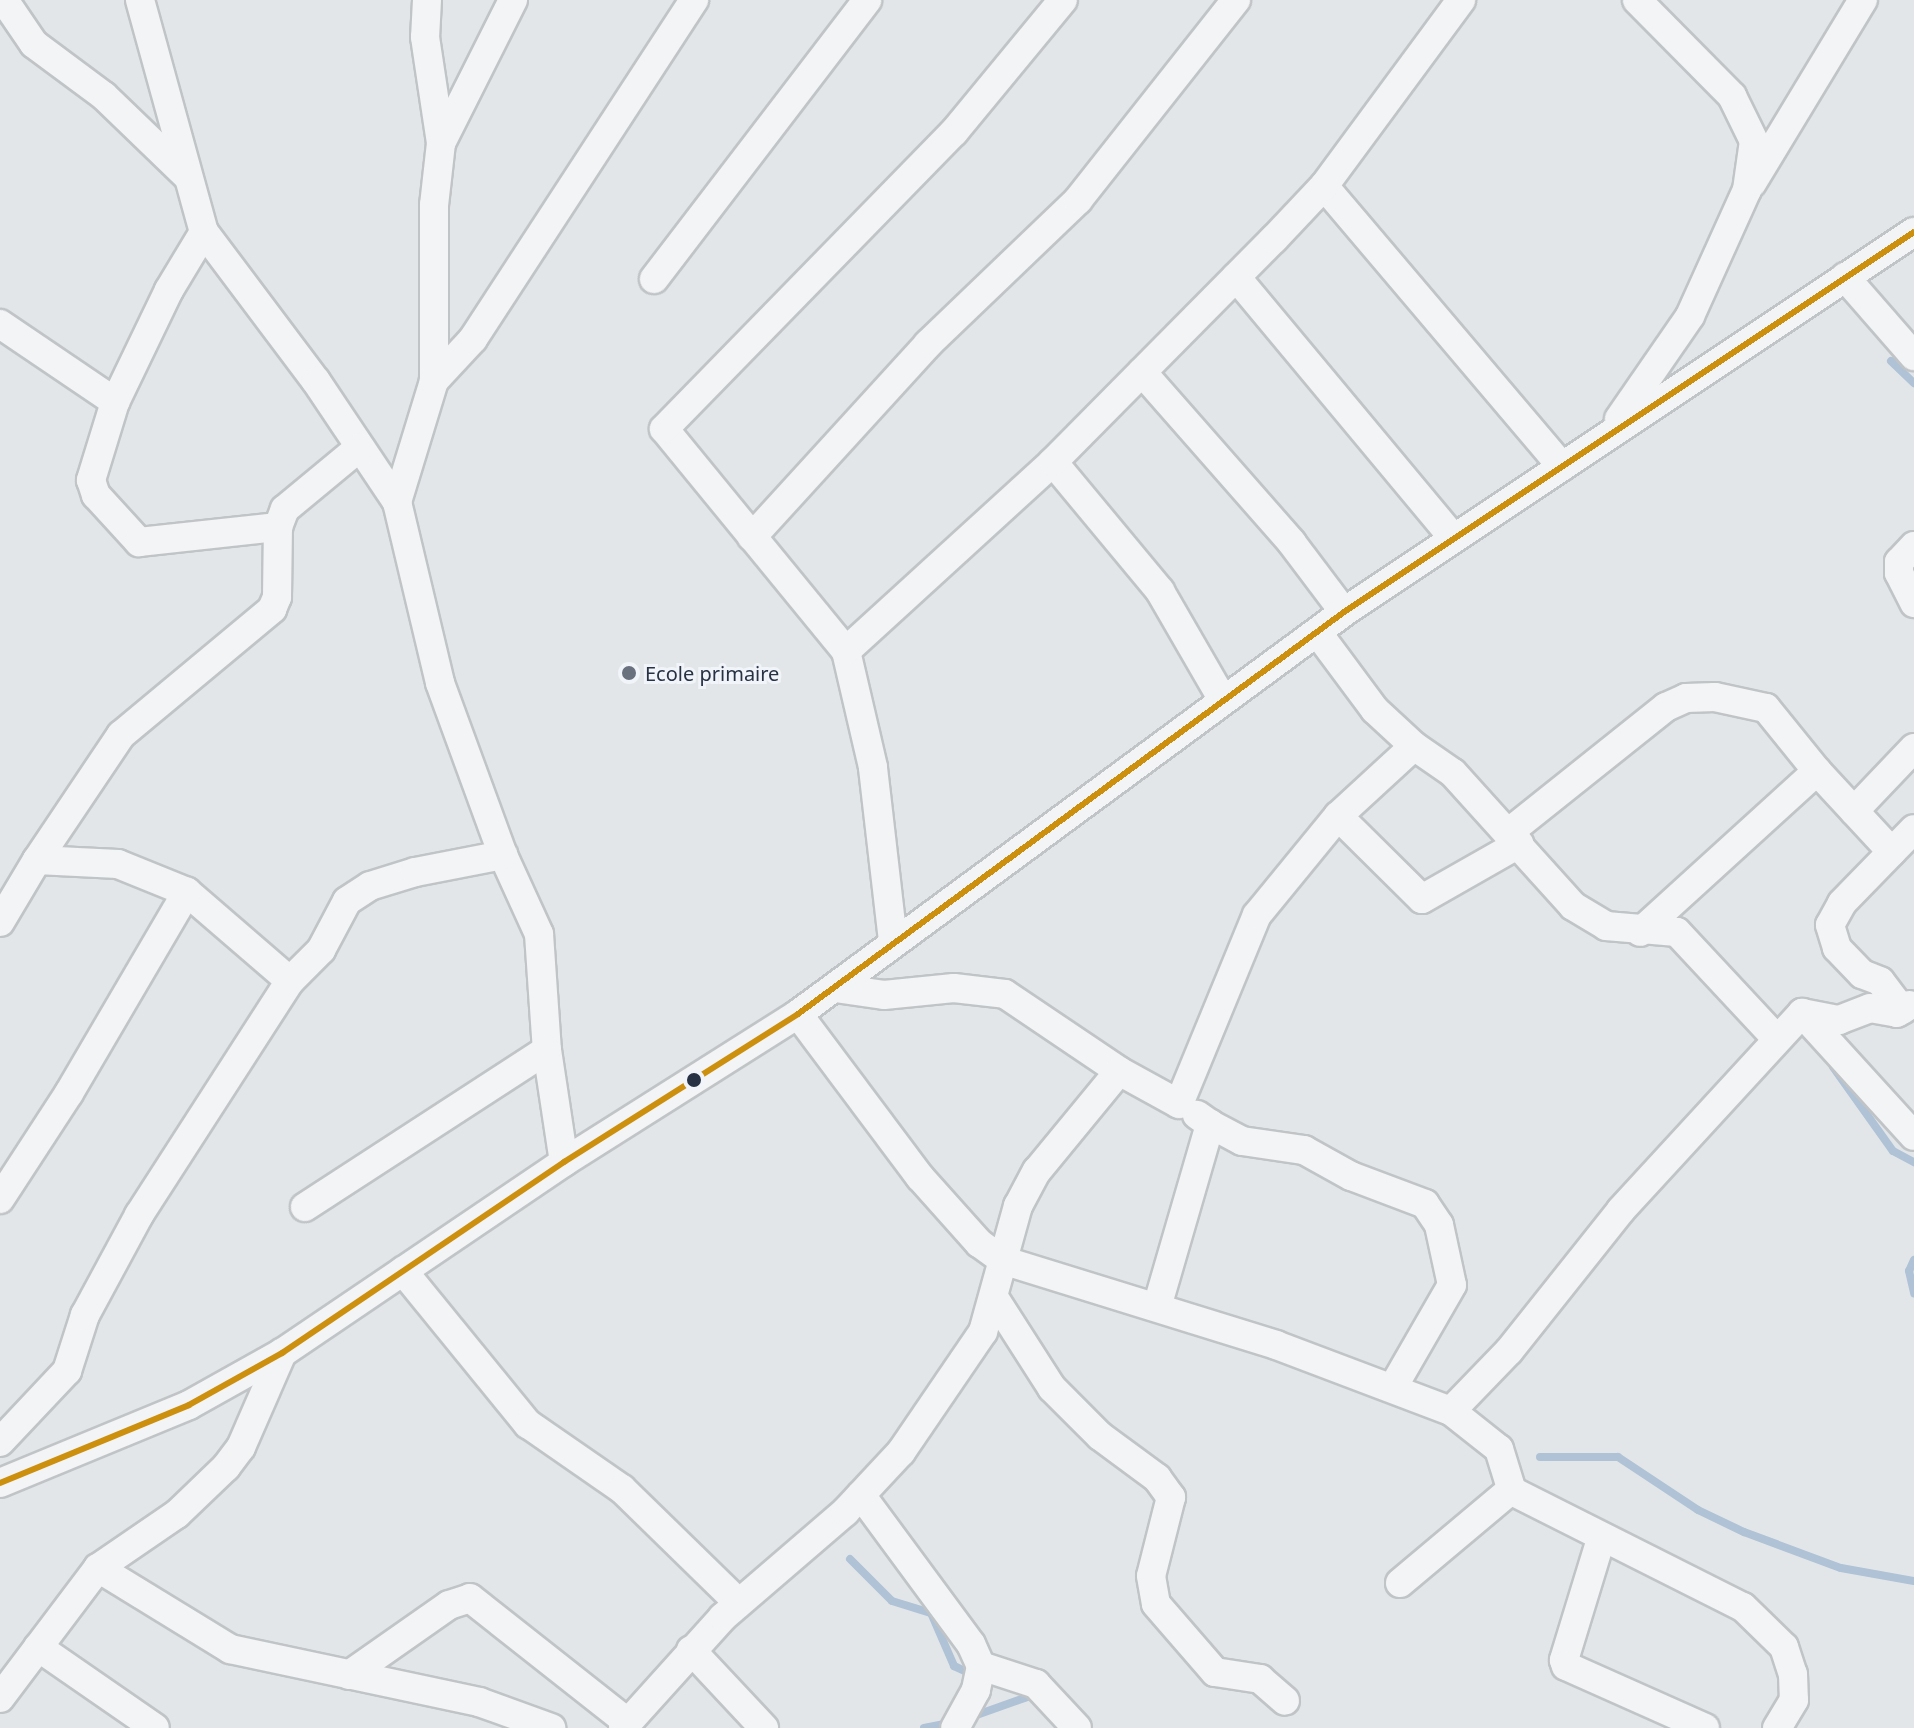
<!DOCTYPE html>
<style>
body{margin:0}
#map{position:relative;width:1914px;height:1728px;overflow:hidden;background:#e3e6e9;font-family:"Noto Sans",sans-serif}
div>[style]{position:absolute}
.stream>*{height:8px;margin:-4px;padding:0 4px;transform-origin:4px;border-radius:4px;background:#afc2d6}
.roads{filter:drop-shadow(2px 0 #c1c4c7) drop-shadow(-2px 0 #c1c4c7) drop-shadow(0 2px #c1c4c7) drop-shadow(0 -2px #c1c4c7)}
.minor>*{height:28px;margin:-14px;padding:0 14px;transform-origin:14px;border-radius:14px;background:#f3f4f5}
.bus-1>*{height:6px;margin:-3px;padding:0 3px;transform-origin:3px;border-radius:3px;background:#cd8f0e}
.dots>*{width:22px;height:22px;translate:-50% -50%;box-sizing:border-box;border:4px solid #f1f4f8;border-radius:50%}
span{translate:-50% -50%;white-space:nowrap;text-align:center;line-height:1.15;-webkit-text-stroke:6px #f1f4f8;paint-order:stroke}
.poi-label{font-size:20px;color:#273244}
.left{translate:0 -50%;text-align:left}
</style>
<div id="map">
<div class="stream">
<i style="left:1891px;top:361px;width:32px;rotate:44deg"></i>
<i style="left:1833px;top:1067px;width:103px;rotate:54.5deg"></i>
<i style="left:1893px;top:1151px;width:24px;rotate:28deg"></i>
<i style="left:1914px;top:1260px;width:12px;rotate:114deg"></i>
<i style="left:1909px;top:1271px;width:23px;rotate:77deg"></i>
<i style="left:1540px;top:1457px;width:78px"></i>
<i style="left:1618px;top:1457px;width:96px;rotate:33.5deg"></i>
<i style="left:1698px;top:1510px;width:51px;rotate:25.6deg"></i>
<i style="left:1744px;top:1532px;width:103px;rotate:20.4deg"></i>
<i style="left:1841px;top:1568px;width:74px;rotate:10.1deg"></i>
<i style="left:850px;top:1559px;width:59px;rotate:45deg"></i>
<i style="left:892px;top:1601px;width:41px;rotate:17.1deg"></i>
<i style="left:931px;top:1613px;width:58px;rotate:66.5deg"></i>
<i style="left:954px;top:1666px;width:21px;rotate:25deg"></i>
<i style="left:971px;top:1717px;width:63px;rotate:-19.6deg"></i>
<i style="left:924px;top:1728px;width:26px;rotate:-11deg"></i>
</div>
<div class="roads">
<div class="minor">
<i style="left:4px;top:0;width:53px;rotate:55.7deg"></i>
<i style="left:34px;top:44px;width:87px;rotate:36.6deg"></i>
<i style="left:104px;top:96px;width:114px;rotate:43.9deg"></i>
<i style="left:140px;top:0;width:241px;rotate:74.6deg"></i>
<i style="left:204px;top:232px;width:186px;rotate:53.1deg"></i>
<i style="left:316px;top:381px;width:146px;rotate:56.2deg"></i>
<i style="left:427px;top:0;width:37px;rotate:93deg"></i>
<i style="left:425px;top:37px;width:107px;rotate:81.4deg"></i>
<i style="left:513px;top:0;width:160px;rotate:116.7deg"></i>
<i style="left:441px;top:143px;width:62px;rotate:96.4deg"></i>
<i style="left:434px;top:205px;width:176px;rotate:90deg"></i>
<i style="left:434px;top:381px;width:127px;rotate:107deg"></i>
<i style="left:397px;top:502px;width:186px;rotate:76.6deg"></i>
<i style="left:440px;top:683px;width:183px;rotate:69.9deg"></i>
<i style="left:503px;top:855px;width:87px;rotate:65.5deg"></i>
<i style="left:539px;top:934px;width:116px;rotate:86.1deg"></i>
<i style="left:547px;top:1050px;width:113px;rotate:81.4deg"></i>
<i style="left:1752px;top:183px;width:214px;rotate:-58.8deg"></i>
<i style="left:1324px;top:186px;width:368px;rotate:49.7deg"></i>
<i style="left:204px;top:232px;width:68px;rotate:121.1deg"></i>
<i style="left:169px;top:290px;width:124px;rotate:115.7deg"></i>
<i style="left:115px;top:402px;width:82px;rotate:107.1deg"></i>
<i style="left:91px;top:480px;width:16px;rotate:72deg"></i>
<i style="left:96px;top:495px;width:64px;rotate:47.5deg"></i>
<i style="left:139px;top:542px;width:140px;rotate:-6.2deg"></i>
<i style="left:1236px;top:277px;width:339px;rotate:50.2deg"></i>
<i style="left:1845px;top:277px;width:105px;rotate:48.9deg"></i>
<i style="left:654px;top:279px;width:351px;rotate:-52.6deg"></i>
<i style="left:0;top:324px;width:139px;rotate:34.1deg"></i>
<i style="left:1142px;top:372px;width:227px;rotate:48.7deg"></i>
<i style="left:1292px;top:543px;width:86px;rotate:53deg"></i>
<i style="left:434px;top:381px;width:57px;rotate:-47.1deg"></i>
<i style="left:473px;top:339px;width:405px;rotate:-56.9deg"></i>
<i style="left:1619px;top:419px;width:125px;rotate:-55.4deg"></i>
<i style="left:1690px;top:316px;width:138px;rotate:-65.7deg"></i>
<i style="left:1747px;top:190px;width:49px;rotate:-81.9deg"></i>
<i style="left:1754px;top:141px;width:50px;rotate:-116.1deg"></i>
<i style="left:1732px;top:96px;width:135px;rotate:-134.7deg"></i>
<i style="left:1053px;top:462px;width:168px;rotate:50.3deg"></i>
<i style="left:1160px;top:591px;width:126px;rotate:60deg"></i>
<i style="left:752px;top:537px;width:261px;rotate:-47.6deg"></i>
<i style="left:928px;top:344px;width:208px;rotate:-43.8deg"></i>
<i style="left:1078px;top:200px;width:255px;rotate:-51.7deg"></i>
<i style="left:1914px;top:546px;width:22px;rotate:133deg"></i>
<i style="left:1899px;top:562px;width:11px;rotate:90deg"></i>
<i style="left:1899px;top:573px;width:34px;rotate:63deg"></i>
<i style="left:846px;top:651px;width:280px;rotate:-42.4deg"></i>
<i style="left:1053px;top:462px;width:314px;rotate:-45.3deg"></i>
<i style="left:1274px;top:239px;width:73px;rotate:-46.7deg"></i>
<i style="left:1324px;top:186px;width:231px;rotate:-53.6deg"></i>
<i style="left:1414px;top:746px;width:47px;rotate:34.7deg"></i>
<i style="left:1453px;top:773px;width:179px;rotate:47.9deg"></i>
<i style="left:1573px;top:906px;width:39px;rotate:31deg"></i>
<i style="left:1606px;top:926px;width:71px;rotate:4.8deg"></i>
<i style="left:1677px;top:932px;width:145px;rotate:47deg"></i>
<i style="left:1817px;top:771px;width:110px;rotate:47.2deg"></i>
<i style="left:1854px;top:811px;width:87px;rotate:-46.4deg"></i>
<i style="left:1338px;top:816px;width:118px;rotate:44.7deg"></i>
<i style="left:1422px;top:899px;width:112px;rotate:-29.6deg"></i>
<i style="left:1508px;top:833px;width:202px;rotate:-38.6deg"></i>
<i style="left:1666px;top:707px;width:22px;rotate:-24deg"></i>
<i style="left:1686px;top:698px;width:29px;rotate:-2deg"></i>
<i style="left:1715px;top:697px;width:52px;rotate:12.2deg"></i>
<i style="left:1766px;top:708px;width:81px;rotate:51deg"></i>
<i style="left:1817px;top:771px;width:239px;rotate:137.7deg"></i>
<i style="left:37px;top:860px;width:151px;rotate:-56.1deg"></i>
<i style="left:121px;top:735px;width:197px;rotate:-39.8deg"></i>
<i style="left:272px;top:609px;width:13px;rotate:-67deg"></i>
<i style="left:277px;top:597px;width:70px;rotate:-89.2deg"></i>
<i style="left:278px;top:527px;width:19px;rotate:-69deg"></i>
<i style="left:285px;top:509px;width:97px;rotate:-39.6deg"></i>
<i style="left:0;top:922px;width:72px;rotate:-59.2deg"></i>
<i style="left:37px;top:860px;width:81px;rotate:2.8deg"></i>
<i style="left:118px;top:864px;width:74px;rotate:22.1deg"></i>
<i style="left:187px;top:892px;width:136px;rotate:40.8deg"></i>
<i style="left:893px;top:941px;width:175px;rotate:-96.6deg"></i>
<i style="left:873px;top:767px;width:119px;rotate:-103.1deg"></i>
<i style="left:846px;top:651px;width:287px;rotate:-129.3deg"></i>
<i style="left:664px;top:429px;width:415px;rotate:-45.7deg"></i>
<i style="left:954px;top:132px;width:171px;rotate:-50.5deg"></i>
<i style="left:835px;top:988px;width:49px;rotate:8.1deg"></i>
<i style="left:884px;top:995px;width:70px;rotate:-5.7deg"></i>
<i style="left:954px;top:988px;width:51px;rotate:6.7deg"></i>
<i style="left:1005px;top:994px;width:138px;rotate:34deg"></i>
<i style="left:1902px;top:1010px;width:36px;rotate:-127deg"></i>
<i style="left:1880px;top:981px;width:19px;rotate:-159deg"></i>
<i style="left:1862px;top:974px;width:36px;rotate:-134deg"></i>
<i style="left:1837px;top:948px;width:24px;rotate:-107deg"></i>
<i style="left:1830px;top:925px;width:25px;rotate:-61deg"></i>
<i style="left:1842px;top:903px;width:103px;rotate:-45.8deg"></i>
<i style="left:1802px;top:1013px;width:38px;rotate:11deg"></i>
<i style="left:1839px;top:1020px;width:33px;rotate:-21deg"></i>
<i style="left:1870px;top:1008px;width:27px;rotate:10deg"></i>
<i style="left:1897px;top:1013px;width:15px;rotate:-32deg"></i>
<i style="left:798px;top:1014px;width:204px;rotate:53.2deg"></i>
<i style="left:920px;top:1177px;width:89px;rotate:48.2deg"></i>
<i style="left:979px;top:1243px;width:29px;rotate:36deg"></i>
<i style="left:1002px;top:1260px;width:287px;rotate:17.2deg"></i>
<i style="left:1276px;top:1345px;width:187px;rotate:20.7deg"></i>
<i style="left:1451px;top:1411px;width:61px;rotate:38.4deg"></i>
<i style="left:1499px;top:1449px;width:44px;rotate:72.8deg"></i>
<i style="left:1512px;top:1491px;width:258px;rotate:26.7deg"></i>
<i style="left:1743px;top:1607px;width:57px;rotate:44.3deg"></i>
<i style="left:1784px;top:1647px;width:28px;rotate:72deg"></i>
<i style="left:1793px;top:1674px;width:26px;rotate:88deg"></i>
<i style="left:1794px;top:1700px;width:33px;rotate:121deg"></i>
<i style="left:1210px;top:1124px;width:36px;rotate:28deg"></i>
<i style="left:1242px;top:1141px;width:63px;rotate:8.3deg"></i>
<i style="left:1304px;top:1150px;width:54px;rotate:29deg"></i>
<i style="left:1351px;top:1176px;width:79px;rotate:20.7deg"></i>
<i style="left:1425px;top:1204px;width:25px;rotate:56deg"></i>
<i style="left:1439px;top:1225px;width:61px;rotate:77.8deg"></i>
<i style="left:1452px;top:1285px;width:118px;rotate:120deg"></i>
<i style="left:0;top:1199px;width:126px;rotate:-56.9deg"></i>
<i style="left:69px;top:1093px;width:233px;rotate:-59.6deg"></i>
<i style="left:305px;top:1207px;width:288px;rotate:-33deg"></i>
<i style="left:403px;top:1271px;width:198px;rotate:50.8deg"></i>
<i style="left:528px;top:1424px;width:114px;rotate:34.7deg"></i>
<i style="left:622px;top:1489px;width:163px;rotate:44.3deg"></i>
<i style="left:995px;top:1299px;width:106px;rotate:57.4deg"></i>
<i style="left:1052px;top:1388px;width:68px;rotate:45deg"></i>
<i style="left:1100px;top:1436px;width:71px;rotate:36.4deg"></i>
<i style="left:1157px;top:1478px;width:24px;rotate:54deg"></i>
<i style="left:1171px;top:1497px;width:81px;rotate:104.2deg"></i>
<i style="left:1151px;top:1576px;width:28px;rotate:80deg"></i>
<i style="left:1156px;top:1604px;width:90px;rotate:49.1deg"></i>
<i style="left:1215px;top:1672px;width:46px;rotate:8.8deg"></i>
<i style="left:1260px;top:1679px;width:33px;rotate:41deg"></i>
<i style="left:1157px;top:1307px;width:191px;rotate:-73.8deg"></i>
<i style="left:1210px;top:1124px;width:16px;rotate:-145deg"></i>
<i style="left:1451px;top:1411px;width:83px;rotate:-46deg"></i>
<i style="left:1509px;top:1351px;width:180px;rotate:-51.5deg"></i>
<i style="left:1621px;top:1210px;width:268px;rotate:-47.4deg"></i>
<i style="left:1802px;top:1013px;width:166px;rotate:47.7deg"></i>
<i style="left:0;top:1442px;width:98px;rotate:-46.7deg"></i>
<i style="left:67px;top:1371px;width:59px;rotate:-72.2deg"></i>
<i style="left:85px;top:1315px;width:114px;rotate:-61.6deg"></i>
<i style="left:139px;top:1215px;width:278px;rotate:-57.2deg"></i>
<i style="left:290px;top:981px;width:44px;rotate:-45deg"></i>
<i style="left:321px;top:950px;width:55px;rotate:-62deg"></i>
<i style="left:347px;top:901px;width:27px;rotate:-33deg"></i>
<i style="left:370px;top:886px;width:47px;rotate:-17.3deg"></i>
<i style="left:415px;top:872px;width:90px;rotate:-10.9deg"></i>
<i style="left:0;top:1483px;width:204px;rotate:-22.4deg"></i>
<i style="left:189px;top:1405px;width:107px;rotate:-29.2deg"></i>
<i style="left:282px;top:1353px;width:341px;rotate:-34.1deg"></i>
<i style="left:564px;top:1162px;width:277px;rotate:-32.3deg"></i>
<i style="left:798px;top:1014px;width:678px;rotate:-36.36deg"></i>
<i style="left:1344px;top:612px;width:685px;rotate:-33.69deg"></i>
<i style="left:861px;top:1495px;width:185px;rotate:53.6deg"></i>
<i style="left:971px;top:1644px;width:24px;rotate:66deg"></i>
<i style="left:981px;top:1666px;width:25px;rotate:102deg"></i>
<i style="left:976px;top:1690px;width:43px;rotate:118.9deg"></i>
<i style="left:1601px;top:1539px;width:127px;rotate:107deg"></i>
<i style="left:1564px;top:1660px;width:6px;rotate:72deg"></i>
<i style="left:1566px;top:1666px;width:152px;rotate:24deg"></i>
<i style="left:98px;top:1568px;width:155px;rotate:31.5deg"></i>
<i style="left:230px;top:1649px;width:255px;rotate:12deg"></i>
<i style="left:479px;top:1702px;width:77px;rotate:19.9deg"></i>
<i style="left:1400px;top:1583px;width:145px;rotate:-40deg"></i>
<i style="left:38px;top:1647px;width:142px;rotate:34.7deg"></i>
<i style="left:691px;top:1650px;width:107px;rotate:46.9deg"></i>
<i style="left:981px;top:1666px;width:58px;rotate:18.1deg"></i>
<i style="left:1036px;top:1684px;width:60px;rotate:47deg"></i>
<i style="left:349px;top:1675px;width:122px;rotate:-35deg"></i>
<i style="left:449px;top:1605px;width:22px;rotate:-18deg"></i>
<i style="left:470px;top:1598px;width:201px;rotate:38.3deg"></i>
<i style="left:0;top:1698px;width:163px;rotate:-53deg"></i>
<i style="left:98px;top:1568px;width:96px;rotate:-34.4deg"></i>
<i style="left:177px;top:1514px;width:68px;rotate:-43.8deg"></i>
<i style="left:226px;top:1467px;width:25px;rotate:-53deg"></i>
<i style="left:241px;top:1447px;width:103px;rotate:-66.4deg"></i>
<i style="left:623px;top:1728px;width:149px;rotate:-48deg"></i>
<i style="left:723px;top:1617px;width:161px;rotate:-40.7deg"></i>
<i style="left:845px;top:1512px;width:82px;rotate:-47deg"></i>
<i style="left:901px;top:1452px;width:145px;rotate:-55.7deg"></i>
<i style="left:983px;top:1332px;width:131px;rotate:-74.5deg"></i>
<i style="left:1018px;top:1206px;width:40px;rotate:-62deg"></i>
<i style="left:1037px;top:1171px;width:129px;rotate:-50.6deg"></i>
<i style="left:1119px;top:1071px;width:68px;rotate:28.8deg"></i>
<i style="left:1179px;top:1104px;width:204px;rotate:-67.6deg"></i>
<i style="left:1257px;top:915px;width:128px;rotate:-50.7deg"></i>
<i style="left:1338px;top:816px;width:103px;rotate:-42.6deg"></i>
<i style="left:1414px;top:746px;width:53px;rotate:-137.3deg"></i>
<i style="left:1375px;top:710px;width:97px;rotate:-126.6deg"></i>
</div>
</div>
<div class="bus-1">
<i style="left:0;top:1483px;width:204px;rotate:-22.4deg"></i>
<i style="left:189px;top:1405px;width:107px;rotate:-29.2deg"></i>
<i style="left:282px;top:1353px;width:341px;rotate:-34.1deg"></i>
<i style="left:564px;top:1162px;width:277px;rotate:-32.3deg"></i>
<i style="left:798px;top:1014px;width:678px;rotate:-36.36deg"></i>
<i style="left:1344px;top:612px;width:685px;rotate:-33.69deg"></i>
</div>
<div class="dots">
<i style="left:629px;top:673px;background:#69717e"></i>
<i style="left:694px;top:1080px;background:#273244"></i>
</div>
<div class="poi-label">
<span class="left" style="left:645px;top:673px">Ecole primaire</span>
</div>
</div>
